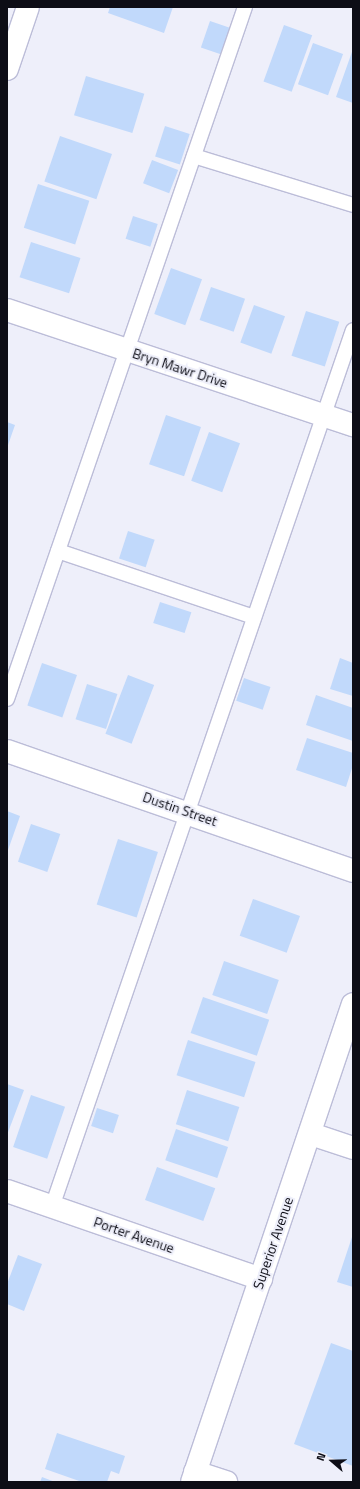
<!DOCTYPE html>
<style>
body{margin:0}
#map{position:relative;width:360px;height:1489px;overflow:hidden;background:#eeeffa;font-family:"Titillium Web",sans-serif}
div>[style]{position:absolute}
.building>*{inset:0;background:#c1d9fb;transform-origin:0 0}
.roads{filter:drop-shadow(1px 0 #bcbdd8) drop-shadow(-1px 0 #bcbdd8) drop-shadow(0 1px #bcbdd8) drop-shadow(0 -1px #bcbdd8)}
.service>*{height:14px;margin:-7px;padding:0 7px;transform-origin:7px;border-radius:7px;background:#fff}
.minor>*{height:22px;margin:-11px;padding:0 11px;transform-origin:11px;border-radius:11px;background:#fff}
.tertiary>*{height:22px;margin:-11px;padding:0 11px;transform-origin:11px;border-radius:11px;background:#fff}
span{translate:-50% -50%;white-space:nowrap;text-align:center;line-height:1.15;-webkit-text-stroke:4px #eeeffa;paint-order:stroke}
.street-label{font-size:14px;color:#0d0d16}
.frame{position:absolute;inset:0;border:8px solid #0d0d16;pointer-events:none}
.north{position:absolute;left:312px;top:1441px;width:40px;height:40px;-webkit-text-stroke:3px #eeeffa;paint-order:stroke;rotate:290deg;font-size:11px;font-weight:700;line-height:16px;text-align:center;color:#0d0d16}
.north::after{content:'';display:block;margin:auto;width:14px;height:18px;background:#0d0d16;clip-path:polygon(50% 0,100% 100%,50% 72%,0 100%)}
</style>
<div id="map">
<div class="building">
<i style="clip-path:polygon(110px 7px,173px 7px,164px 33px,108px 13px)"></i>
<i style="left:210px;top:21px;width:24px;height:28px;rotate:19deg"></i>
<i style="left:284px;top:25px;width:30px;height:60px;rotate:20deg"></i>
<i style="left:313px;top:43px;width:32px;height:44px;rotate:20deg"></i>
<i style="clip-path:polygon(353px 49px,353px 103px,336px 97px)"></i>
<i style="left:86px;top:76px;width:61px;height:41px;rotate:17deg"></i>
<i style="left:165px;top:126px;width:26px;height:32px;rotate:18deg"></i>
<i style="left:60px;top:136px;width:55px;height:48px;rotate:19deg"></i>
<i style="left:152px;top:160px;width:28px;height:25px;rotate:21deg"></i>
<i style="left:38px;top:184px;width:54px;height:46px;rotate:18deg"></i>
<i style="left:133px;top:216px;width:26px;height:24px;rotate:18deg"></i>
<i style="left:31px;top:242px;width:52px;height:37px;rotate:18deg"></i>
<i style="left:171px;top:268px;width:33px;height:49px;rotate:20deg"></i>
<i style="left:211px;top:287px;width:36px;height:35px;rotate:19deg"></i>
<i style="left:254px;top:305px;width:33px;height:40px;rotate:20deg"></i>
<i style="left:306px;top:311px;width:35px;height:47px;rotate:18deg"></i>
<i style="left:166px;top:415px;width:37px;height:52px;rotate:19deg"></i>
<i style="clip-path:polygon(7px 422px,15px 425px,7px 448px)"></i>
<i style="left:209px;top:432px;width:33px;height:52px;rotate:20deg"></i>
<i style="left:128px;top:531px;width:28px;height:29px;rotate:18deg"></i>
<i style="left:160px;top:602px;width:33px;height:22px;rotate:18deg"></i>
<i style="clip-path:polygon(340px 658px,353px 663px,353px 696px,330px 689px)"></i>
<i style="left:42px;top:663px;width:37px;height:45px;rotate:19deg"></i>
<i style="left:128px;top:675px;width:28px;height:63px;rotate:21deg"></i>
<i style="left:244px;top:678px;width:28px;height:24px;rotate:19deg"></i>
<i style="left:87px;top:684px;width:32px;height:37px;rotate:18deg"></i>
<i style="clip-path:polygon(316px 695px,353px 708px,353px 741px,306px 725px)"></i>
<i style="clip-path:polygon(307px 738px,353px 753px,353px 765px,346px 787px,296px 770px)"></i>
<i style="clip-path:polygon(7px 811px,20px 816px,7px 853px)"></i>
<i style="left:31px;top:824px;width:31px;height:40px;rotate:19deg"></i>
<i style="left:118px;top:839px;width:42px;height:69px;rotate:18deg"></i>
<i style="left:253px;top:899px;width:50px;height:39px;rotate:20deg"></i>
<i style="left:224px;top:961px;width:58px;height:36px;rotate:19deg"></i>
<i style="left:203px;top:997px;width:70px;height:38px;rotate:19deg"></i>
<i style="left:188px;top:1040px;width:71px;height:37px;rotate:18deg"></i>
<i style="clip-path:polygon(7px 1084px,24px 1090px,7px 1135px)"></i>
<i style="left:187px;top:1090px;width:55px;height:36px;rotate:18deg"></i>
<i style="left:31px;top:1095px;width:36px;height:55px;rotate:19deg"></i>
<i style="left:97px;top:1108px;width:23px;height:19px;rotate:18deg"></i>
<i style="left:176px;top:1129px;width:55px;height:33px;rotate:19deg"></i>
<i style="left:157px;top:1167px;width:62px;height:35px;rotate:20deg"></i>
<i style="clip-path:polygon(353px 1234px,353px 1287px,337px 1282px)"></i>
<i style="clip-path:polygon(18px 1255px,42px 1264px,24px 1311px,7px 1304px,7px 1284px)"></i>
<i style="clip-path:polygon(331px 1343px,353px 1351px,353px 1466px,294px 1444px)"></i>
<i style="clip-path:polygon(57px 1433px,125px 1456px,119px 1474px,111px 1471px,107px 1482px,82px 1482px,45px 1469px)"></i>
<i style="clip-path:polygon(42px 1477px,55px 1482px,40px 1482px)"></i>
</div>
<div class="roads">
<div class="service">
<i style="left:194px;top:156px;width:166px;rotate:17.1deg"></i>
<i style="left:58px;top:551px;width:207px;rotate:18.6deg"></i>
<i style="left:7px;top:699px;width:732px;rotate:-71.02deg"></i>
<i style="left:52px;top:1207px;width:927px;rotate:-71.06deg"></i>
</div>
<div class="minor">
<i style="left:7px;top:310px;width:365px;rotate:18.4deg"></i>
<i style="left:7px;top:751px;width:366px;rotate:19.1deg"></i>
<i style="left:311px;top:1134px;width:44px;rotate:18.4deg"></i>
<i style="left:7px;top:1191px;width:269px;rotate:19.1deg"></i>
<i style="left:195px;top:1472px;width:33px;rotate:18deg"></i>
<i style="left:192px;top:1482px;width:504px;rotate:-71.39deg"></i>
</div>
<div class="tertiary">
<i style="left:7px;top:69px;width:65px;rotate:-71.3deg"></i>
</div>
</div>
<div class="street-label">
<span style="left:180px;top:368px;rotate:18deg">Bryn Mawr Drive</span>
<span style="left:180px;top:809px;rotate:19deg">Dustin Street</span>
<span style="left:134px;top:1235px;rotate:19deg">Porter Avenue</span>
<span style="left:273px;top:1243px;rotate:-71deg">Superior Avenue</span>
</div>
<div class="frame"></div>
<div class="north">N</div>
</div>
